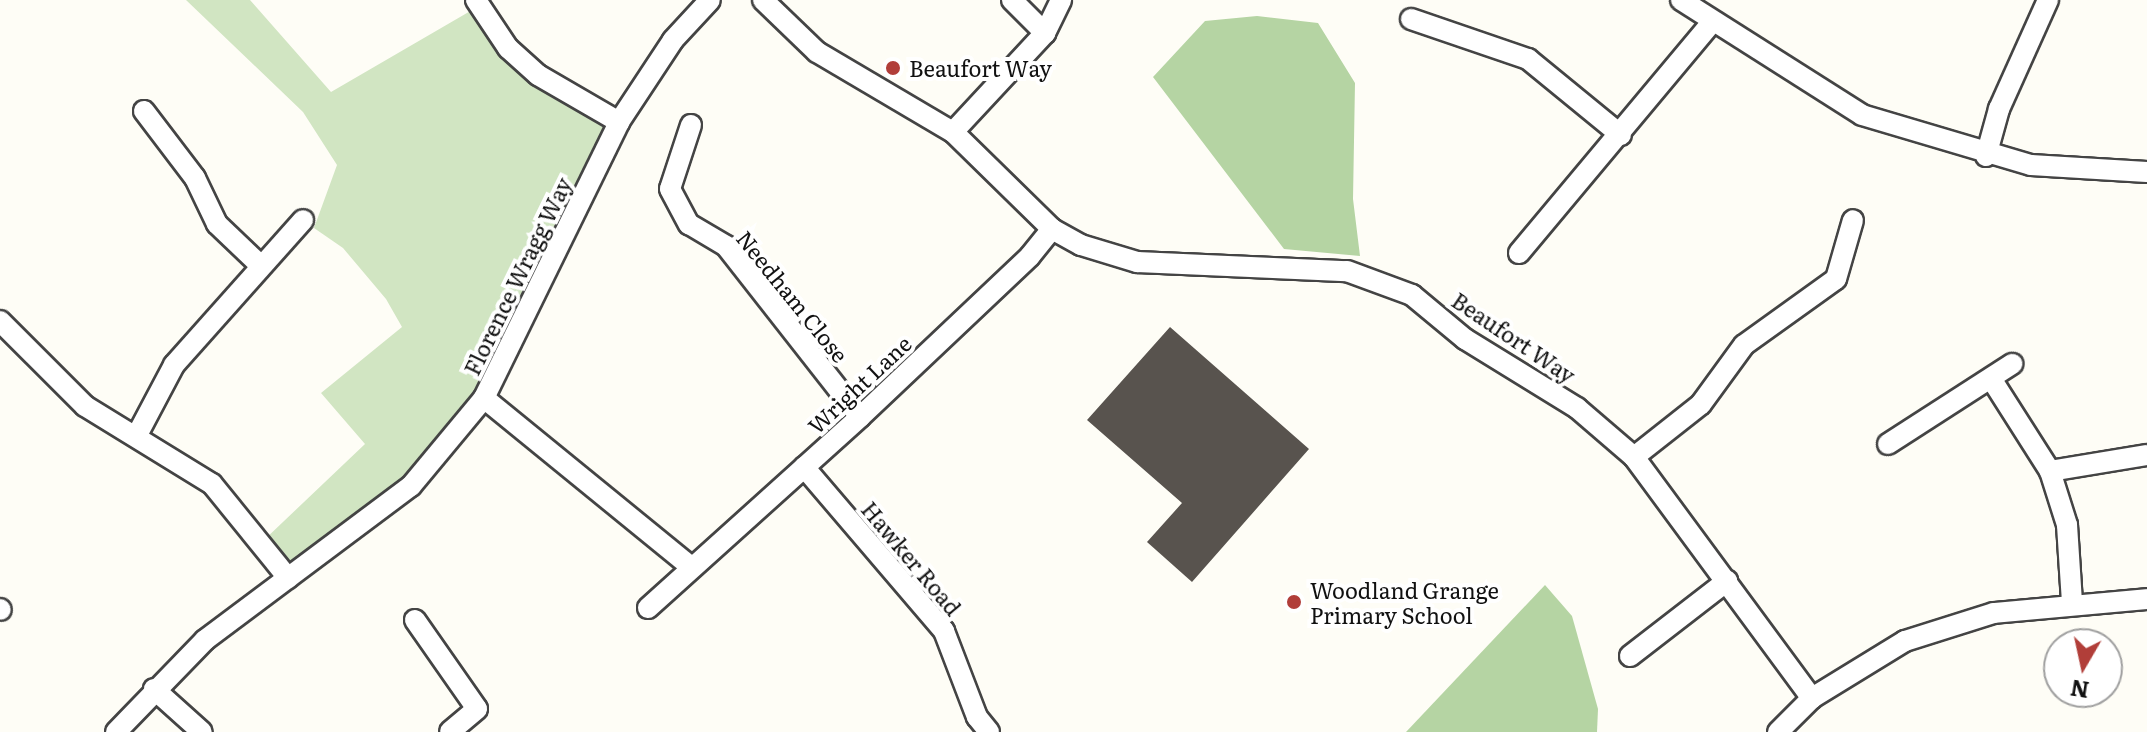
<!DOCTYPE html>
<style>
body{margin:0}
#map{position:relative;width:2147px;height:732px;overflow:hidden;background:#fefdf6;font-family:Literata,serif}
div>[style]{position:absolute}
.green>*{inset:0;background:#d1e5c2}
.forest>*{inset:0;background:#b5d4a3}
.building>*{inset:0;background:#58534e}
.roads{filter:drop-shadow(2px 0 #444) drop-shadow(-2px 0 #444) drop-shadow(0 2px #444) drop-shadow(0 -2px #444)}
.minor>*{height:20px;margin:-10px;padding:0 10px;transform-origin:10px;border-radius:10px;background:#fff}
.dots>*{width:22px;height:22px;translate:-50% -50%;box-sizing:border-box;border:4px solid #fff;border-radius:50%}
span{translate:-50% -50%;white-space:nowrap;text-align:center;line-height:1.15;-webkit-text-stroke:8px #fff;paint-order:stroke}
.poi-label{font-size:22px;color:#111}
.left{translate:0 -50%;text-align:left}
.street-label{font-size:22px;color:#111}
.north{position:absolute;left:2043px;top:628px;width:80px;height:80px;box-sizing:border-box;background:#fff;border:2px solid #a0a0a0;border-radius:50%;rotate:189deg;font-size:22px;font-weight:700;line-height:32px;text-align:center;color:#111}
.north::after{content:'';display:block;margin:auto;width:28px;height:36px;background:#b13e39;clip-path:polygon(50% 0,100% 100%,50% 72%,0 100%)}
</style>
<div id="map">
<div class="green">
<i style="clip-path:polygon(186px 0,250px 0,331px 92px,479px 6px,538px 75px,619px 122px,491px 376px,411px 486px,288px 578px,263px 541px,365px 444px,321px 393px,402px 327px,386px 299px,343px 248px,314px 228px,337px 165px,303px 112px)"></i>
</div>
<div class="forest">
<i style="clip-path:polygon(1257px 16px,1318px 23px,1355px 83px,1353px 199px,1360px 256px,1284px 249px,1153px 77px,1205px 21px)"></i>
<i style="clip-path:polygon(1545px 585px,1572px 616px,1598px 709px,1597px 732px,1406px 732px)"></i>
</div>
<div class="building">
<i style="clip-path:polygon(1170px 327px,1309px 449px,1192px 582px,1147px 542px,1182px 503px,1087px 420px)"></i>
</div>
<div class="roads">
<div class="minor">
<i style="left:476px;top:0;width:58px;rotate:56.3deg"></i>
<i style="left:508px;top:48px;width:40px;rotate:42deg"></i>
<i style="left:538px;top:75px;width:94px;rotate:30.1deg"></i>
<i style="left:763px;top:0;width:75px;rotate:43.9deg"></i>
<i style="left:817px;top:52px;width:158px;rotate:30.5deg"></i>
<i style="left:953px;top:132px;width:139px;rotate:44.4deg"></i>
<i style="left:1052px;top:229px;width:33px;rotate:29deg"></i>
<i style="left:1081px;top:245px;width:59px;rotate:16.9deg"></i>
<i style="left:1137px;top:262px;width:210px;rotate:2.5deg"></i>
<i style="left:1347px;top:271px;width:69px;rotate:20.3deg"></i>
<i style="left:1412px;top:295px;width:69px;rotate:39.7deg"></i>
<i style="left:1465px;top:339px;width:132px;rotate:31.6deg"></i>
<i style="left:1577px;top:408px;width:75px;rotate:40.7deg"></i>
<i style="left:1634px;top:457px;width:300px;rotate:53.6deg"></i>
<i style="left:1012px;top:0;width:47px;rotate:45deg"></i>
<i style="left:1681px;top:0;width:214px;rotate:32.4deg"></i>
<i style="left:1862px;top:115px;width:176px;rotate:16.5deg"></i>
<i style="left:2031px;top:165px;width:116px;rotate:3.5deg"></i>
<i style="left:1411px;top:19px;width:124px;rotate:18.9deg"></i>
<i style="left:1528px;top:59px;width:120px;rotate:39.3deg"></i>
<i style="left:144px;top:111px;width:84px;rotate:52.7deg"></i>
<i style="left:195px;top:178px;width:51px;rotate:64.4deg"></i>
<i style="left:217px;top:224px;width:59px;rotate:43.6deg"></i>
<i style="left:691px;top:125px;width:67px;rotate:108.2deg"></i>
<i style="left:670px;top:189px;width:40px;rotate:62deg"></i>
<i style="left:689px;top:224px;width:43px;rotate:30.7deg"></i>
<i style="left:726px;top:246px;width:217px;rotate:51.9deg"></i>
<i style="left:953px;top:132px;width:135px;rotate:-47.1deg"></i>
<i style="left:1045px;top:33px;width:37px;rotate:-64deg"></i>
<i style="left:1986px;top:156px;width:49px;rotate:-74.5deg"></i>
<i style="left:1999px;top:109px;width:120px;rotate:-65.8deg"></i>
<i style="left:1519px;top:253px;width:300px;rotate:-50.1deg"></i>
<i style="left:0;top:321px;width:120px;rotate:45deg"></i>
<i style="left:85px;top:406px;width:149px;rotate:31.6deg"></i>
<i style="left:212px;top:484px;width:121px;rotate:51deg"></i>
<i style="left:1992px;top:380px;width:108px;rotate:57.5deg"></i>
<i style="left:2050px;top:471px;width:57px;rotate:72.5deg"></i>
<i style="left:2067px;top:525px;width:78px;rotate:86.3deg"></i>
<i style="left:484px;top:398px;width:266px;rotate:39.2deg"></i>
<i style="left:137px;top:435px;width:79px;rotate:-62.1deg"></i>
<i style="left:174px;top:365px;width:194px;rotate:-48.3deg"></i>
<i style="left:1888px;top:444px;width:148px;rotate:-32.8deg"></i>
<i style="left:1634px;top:457px;width:85px;rotate:-38.3deg"></i>
<i style="left:1701px;top:404px;width:73px;rotate:-53.9deg"></i>
<i style="left:1744px;top:345px;width:113px;rotate:-35.7deg"></i>
<i style="left:1836px;top:279px;width:61px;rotate:-73.9deg"></i>
<i style="left:804px;top:467px;width:216px;rotate:49.5deg"></i>
<i style="left:944px;top:631px;width:92px;rotate:69deg"></i>
<i style="left:977px;top:717px;width:19px;rotate:51deg"></i>
<i style="left:2050px;top:471px;width:98px;rotate:-9.4deg"></i>
<i style="left:648px;top:608px;width:285px;rotate:-42deg"></i>
<i style="left:860px;top:417px;width:234px;rotate:-43.4deg"></i>
<i style="left:1030px;top:256px;width:35px;rotate:-51deg"></i>
<i style="left:0;top:609px;width:1px;rotate:45deg"></i>
<i style="left:415px;top:620px;width:108px;rotate:55.1deg"></i>
<i style="left:477px;top:709px;width:35px;rotate:140deg"></i>
<i style="left:1630px;top:656px;width:123px;rotate:-37.7deg"></i>
<i style="left:154px;top:689px;width:64px;rotate:41.9deg"></i>
<i style="left:116px;top:732px;width:128px;rotate:-45.9deg"></i>
<i style="left:205px;top:640px;width:257px;rotate:-36.8deg"></i>
<i style="left:411px;top:486px;width:114px;rotate:-50.3deg"></i>
<i style="left:484px;top:398px;width:307px;rotate:-63.9deg"></i>
<i style="left:619px;top:122px;width:98px;rotate:-56.6deg"></i>
<i style="left:673px;top:40px;width:54px;rotate:-47.2deg"></i>
<i style="left:1778px;top:732px;width:48px;rotate:-45deg"></i>
<i style="left:1812px;top:698px;width:109px;rotate:-31.5deg"></i>
<i style="left:1905px;top:641px;width:93px;rotate:-17.5deg"></i>
<i style="left:1994px;top:613px;width:154px;rotate:-5.2deg"></i>
</div>
</div>
<div class="dots">
<i style="left:893px;top:68px;background:#b13e39"></i>
<i style="left:1294px;top:602px;background:#b13e39"></i>
</div>
<div class="poi-label">
<span class="left" style="left:909px;top:68px">Beaufort Way</span>
<span class="left" style="left:1310px;top:602px">Woodland Grange<br>Primary School</span>
</div>
<div class="street-label">
<span style="left:517px;top:276px;rotate:-64deg">Florence Wragg Way</span>
<span style="left:793px;top:296px;rotate:51deg">Needham Close</span>
<span style="left:1514px;top:337px;rotate:34deg">Beaufort Way</span>
<span style="left:859px;top:384px;rotate:-43deg">Wright Lane</span>
<span style="left:912px;top:558px;rotate:50deg">Hawker Road</span>
</div>
<div class="north">N</div>
</div>
